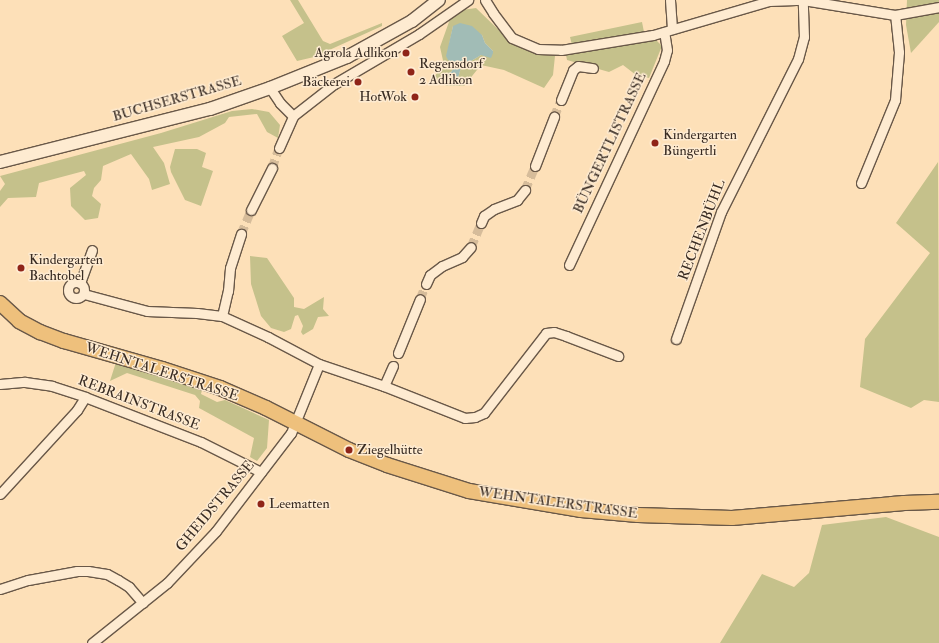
<!DOCTYPE html>
<meta charset="utf-8">
<style>
body{margin:0}
#map{position:relative;width:939px;height:643px;overflow:hidden;background:#fde0b8;font-family:"IM FELL Double Pica",serif}
div>[style]{position:absolute}
.green>*{inset:0;background:#c5c18b}
.water>*{inset:0;background:#a1bcb6}
.minor-tunnel>*{height:9px;margin-top:-4.5px;transform-origin:0;background:repeating-linear-gradient(90deg,#d6bc9a 0 9px,transparent 0 13.5px)}
.roads{filter:drop-shadow(1px 0 #695848) drop-shadow(-1px 0 #695848) drop-shadow(0 1px #695848) drop-shadow(0 -1px #695848)}
.minor>*{height:9px;margin:-4.5px;padding:0 4.5px;transform-origin:4.5px;border-radius:4.5px;background:#feebd1}
.minor>.ring{margin:-4.5px;padding:0;box-sizing:content-box;background:none;border:9px solid #feebd1;border-radius:50%}
.secondary>*{height:12px;margin:-6px;padding:0 6px;transform-origin:6px;border-radius:6px;background:#feebd1}
.primary>*{height:14px;margin:-7px;padding:0 7px;transform-origin:7px;border-radius:7px;background:#eec07c}
.dots>*{width:11px;height:11px;translate:-50% -50%;box-sizing:border-box;border:2px solid #feebd1;border-radius:50%}
span{translate:-50% -50%;white-space:nowrap;text-align:center;line-height:1.15;-webkit-text-stroke:3px #feebd1;paint-order:stroke}
.poi-label{font-size:14px;color:#382b22}
.right{translate:-100% -50%;text-align:right}
.left{translate:0 -50%;text-align:left}
.street-label{font-size:14px;color:#382b22}
</style>
<div id="map">
<div class="green">
<i style="clip-path:polygon(290px 0,298px 0,323px 41px,330px 44px,382px 23px,382px 26px,314px 57px,297px 61px,282px 36px,304px 23px)"></i>
<i style="clip-path:polygon(907px 0,939px 0,939px 22px,911px 53px,906px 25px)"></i>
<i style="clip-path:polygon(evenodd,476px 8px,508px 39px,537px 54px,555px 56px,553px 75px,544px 88px,504px 70px,481px 65px,464px 86px,447px 86px,433px 78px,444px 65px,440px 47px,450px 19px,462px 10px,476px 8px,453px 26px,482px 35px,485px 43px,493px 51px,481px 55px,468px 63px,462px 64px,458px 78px,449px 83px,445px 74px,451px 72px,454px 68px,455px 63px,449px 45px,453px 26px)"></i>
<i style="clip-path:polygon(642px 22px,644px 32px,572px 45px,570px 37px)"></i>
<i style="clip-path:polygon(654px 38px,662px 46px,649px 78px,636px 75px,623px 65px,609px 72px,567px 60px,566px 55px)"></i>
<i style="clip-path:polygon(252px 109px,269px 112px,280px 125px,278px 138px,267px 132px,257px 114px,229px 117px,225px 123px,199px 137px,153px 147px,164px 163px,170px 184px,152px 190px,149px 179px,131px 154px,103px 166px,101px 180px,94px 188px,92px 196px,101px 204px,98px 218px,85px 220px,71px 206px,70px 188px,86px 175px,84px 171px,39px 183px,36px 197px,8px 198px,0 207px,0 191px,5px 184px,0 176px,161px 133px,232px 111px)"></i>
<i style="clip-path:polygon(175px 149px,197px 149px,206px 153px,202px 167px,213px 171px,201px 206px,185px 200px,171px 172px,170px 167px)"></i>
<i style="clip-path:polygon(938px 162px,939px 402px,924px 400px,911px 408px,860px 387px,865px 339px,930px 253px,896px 223px)"></i>
<i style="clip-path:polygon(250px 256px,267px 258px,294px 298px,294px 307px,304px 309px,324px 297px,323px 309px,329px 316px,318px 317px,313px 329px,303px 335px,301px 332px,303px 326px,298px 315px,295px 316px,291px 329px,284px 332px,271px 328px,261px 316px,251px 284px)"></i>
<i style="clip-path:polygon(117px 359px,202px 390px,201px 394px,217px 402px,225px 400px,269px 420px,267px 448px,257px 461px,250px 457px,254px 438px,199px 408px,200px 401px,195px 395px,127px 373px,110px 381px)"></i>
<i style="clip-path:polygon(886px 517px,939px 537px,939px 643px,720px 643px,762px 574px,794px 587px,809px 573px,822px 525px)"></i>
</div>
<div class="water">
<i style="clip-path:polygon(460px 23px,472px 26px,482px 35px,485px 43px,493px 51px,493px 53px,491px 58px,481px 55px,468px 63px,462px 64px,458px 78px,449px 83px,442px 77px,445px 74px,451px 72px,454px 68px,454px 63px,448px 60px,446px 56px,453px 26px)"></i>
</div>
<div class="minor-tunnel">
<i style="left:554px;top:117px;width:18px;rotate:-68deg"></i>
<i style="left:272px;top:168px;width:21px;rotate:-71deg"></i>
<i style="left:525px;top:190px;width:26px;rotate:-67deg"></i>
<i style="left:241px;top:234px;width:26px;rotate:-67deg"></i>
<i style="left:471px;top:247px;width:26px;rotate:-67deg"></i>
<i style="left:420px;top:299px;width:16px;rotate:-68deg"></i>
</div>
<div class="roads">
<div class="minor">
<i style="left:485px;top:0;width:15px;rotate:58deg"></i>
<i style="left:493px;top:13px;width:31px;rotate:53deg"></i>
<i style="left:512px;top:38px;width:28px;rotate:23deg"></i>
<i style="left:538px;top:49px;width:23px;rotate:2deg"></i>
<i style="left:561px;top:50px;width:93px;rotate:-9.3deg"></i>
<i style="left:653px;top:35px;width:121px;rotate:-16.3deg"></i>
<i style="left:769px;top:1px;width:34px;rotate:-2deg"></i>
<i style="left:803px;top:0;width:93px;rotate:9.3deg"></i>
<i style="left:895px;top:15px;width:45px;rotate:-10.3deg"></i>
<i style="left:670px;top:0;width:29px;rotate:86deg"></i>
<i style="left:270px;top:88px;width:18px;rotate:56deg"></i>
<i style="left:280px;top:103px;width:18px;rotate:45deg"></i>
<i style="left:561px;top:100px;width:32px;rotate:-68deg"></i>
<i style="left:573px;top:70px;width:6px;rotate:-39deg"></i>
<i style="left:578px;top:66px;width:15px;rotate:8deg"></i>
<i style="left:293px;top:116px;width:52px;rotate:-38deg"></i>
<i style="left:334px;top:84px;width:99px;rotate:-30.5deg"></i>
<i style="left:419px;top:34px;width:60px;rotate:-34.8deg"></i>
<i style="left:279px;top:148px;width:35px;rotate:-66deg"></i>
<i style="left:535px;top:166px;width:53px;rotate:-68.8deg"></i>
<i style="left:861px;top:183px;width:90px;rotate:-67.7deg"></i>
<i style="left:895px;top:100px;width:48px;rotate:-85.2deg"></i>
<i style="left:899px;top:52px;width:37px;rotate:-96deg"></i>
<i style="left:251px;top:210px;width:47px;rotate:-63.4deg"></i>
<i style="left:481px;top:223px;width:8px;rotate:-67deg"></i>
<i style="left:484px;top:216px;width:12px;rotate:-35deg"></i>
<i style="left:494px;top:209px;width:25px;rotate:-21deg"></i>
<i style="left:517px;top:200px;width:13px;rotate:-51deg"></i>
<i style="left:569px;top:265px;width:225px;rotate:-65deg"></i>
<i style="left:664px;top:61px;width:11px;rotate:-75deg"></i>
<i style="left:667px;top:50px;width:18px;rotate:-99deg"></i>
<i class="ring" style="left:68px;top:282px;width:7px;height:7px"></i>
<i style="left:80px;top:283px;width:35px;rotate:-70deg"></i>
<i style="left:426px;top:284px;width:10px;rotate:-66deg"></i>
<i style="left:430px;top:275px;width:15px;rotate:-37deg"></i>
<i style="left:442px;top:266px;width:22px;rotate:-24deg"></i>
<i style="left:462px;top:257px;width:13px;rotate:-48deg"></i>
<i style="left:84px;top:294px;width:65px;rotate:15.1deg"></i>
<i style="left:147px;top:311px;width:50px;rotate:2.3deg"></i>
<i style="left:197px;top:313px;width:25px;rotate:7deg"></i>
<i style="left:222px;top:316px;width:51px;rotate:24.5deg"></i>
<i style="left:268px;top:337px;width:58px;rotate:27.9deg"></i>
<i style="left:319px;top:364px;width:69px;rotate:18.7deg"></i>
<i style="left:384px;top:386px;width:87px;rotate:21.6deg"></i>
<i style="left:465px;top:418px;width:10px;rotate:-6deg"></i>
<i style="left:475px;top:417px;width:10px;rotate:-24deg"></i>
<i style="left:484px;top:413px;width:101px;rotate:-52.2deg"></i>
<i style="left:546px;top:333px;width:8px;rotate:-7deg"></i>
<i style="left:554px;top:332px;width:13px;rotate:18deg"></i>
<i style="left:566px;top:336px;width:56px;rotate:21deg"></i>
<i style="left:222px;top:316px;width:26px;rotate:-77deg"></i>
<i style="left:228px;top:291px;width:23px;rotate:-85deg"></i>
<i style="left:230px;top:268px;width:36px;rotate:-72deg"></i>
<i style="left:676px;top:339px;width:135px;rotate:-70.5deg"></i>
<i style="left:721px;top:212px;width:171px;rotate:-63.3deg"></i>
<i style="left:798px;top:59px;width:23px;rotate:-75deg"></i>
<i style="left:804px;top:37px;width:37px;rotate:-92deg"></i>
<i style="left:398px;top:353px;width:58px;rotate:-67.8deg"></i>
<i style="left:0;top:384px;width:25px;rotate:-5deg"></i>
<i style="left:25px;top:382px;width:27px;rotate:8deg"></i>
<i style="left:52px;top:386px;width:35px;rotate:18deg"></i>
<i style="left:85px;top:397px;width:124px;rotate:21.2deg"></i>
<i style="left:201px;top:442px;width:67px;rotate:26.6deg"></i>
<i style="left:384px;top:386px;width:22px;rotate:-66deg"></i>
<i style="left:0;top:494px;width:114px;rotate:-47.5deg"></i>
<i style="left:77px;top:410px;width:15px;rotate:-58deg"></i>
<i style="left:0;top:589px;width:29px;rotate:-18deg"></i>
<i style="left:28px;top:580px;width:50px;rotate:-10.4deg"></i>
<i style="left:77px;top:571px;width:11px"></i>
<i style="left:88px;top:571px;width:19px;rotate:9deg"></i>
<i style="left:107px;top:574px;width:13px;rotate:29deg"></i>
<i style="left:118px;top:580px;width:13px;rotate:32deg"></i>
<i style="left:129px;top:587px;width:21px;rotate:49deg"></i>
<i style="left:92px;top:643px;width:96px;rotate:-38.7deg"></i>
<i style="left:167px;top:583px;width:71px;rotate:-46.7deg"></i>
<i style="left:216px;top:531px;width:123px;rotate:-52.6deg"></i>
<i style="left:291px;top:433px;width:74px;rotate:-67.9deg"></i>
</div>
<div class="secondary">
<i style="left:0;top:162px;width:217px;rotate:-14.2deg"></i>
<i style="left:210px;top:109px;width:64px;rotate:-19.3deg"></i>
<i style="left:270px;top:88px;width:83px;rotate:-21.9deg"></i>
<i style="left:347px;top:57px;width:74px;rotate:-29deg"></i>
<i style="left:412px;top:21px;width:34px;rotate:-38deg"></i>
</div>
<div class="primary">
<i style="left:0;top:303px;width:26px;rotate:43deg"></i>
<i style="left:19px;top:321px;width:24px;rotate:28deg"></i>
<i style="left:40px;top:332px;width:26px;rotate:21deg"></i>
<i style="left:64px;top:341px;width:102px;rotate:15.9deg"></i>
<i style="left:162px;top:369px;width:61px;rotate:18.1deg"></i>
<i style="left:220px;top:388px;width:50px;rotate:23.5deg"></i>
<i style="left:266px;top:408px;width:93px;rotate:26.8deg"></i>
<i style="left:349px;top:450px;width:41px;rotate:21.5deg"></i>
<i style="left:387px;top:465px;width:86px;rotate:17.6deg"></i>
<i style="left:469px;top:491px;width:114px;rotate:9.6deg"></i>
<i style="left:581px;top:510px;width:57px;rotate:5deg"></i>
<i style="left:638px;top:515px;width:94px;rotate:1.8deg"></i>
<i style="left:732px;top:518px;width:173px;rotate:-5deg"></i>
<i style="left:904px;top:503px;width:35px;rotate:-2deg"></i>
</div>
</div>
<div class="dots">
<i style="left:406px;top:53px;background:#8f2418"></i>
<i style="left:411px;top:72px;background:#8f2418"></i>
<i style="left:358px;top:82px;background:#8f2418"></i>
<i style="left:415px;top:97px;background:#8f2418"></i>
<i style="left:655px;top:143px;background:#8f2418"></i>
<i style="left:21px;top:268px;background:#8f2418"></i>
<i style="left:349px;top:450px;background:#8f2418"></i>
<i style="left:261px;top:504px;background:#8f2418"></i>
</div>
<div class="poi-label">
<span class="right" style="left:398px;top:53px">Agrola Adlikon</span>
<span class="left" style="left:419px;top:72px">Regensdorf<br>2 Adlikon</span>
<span class="right" style="left:350px;top:82px">Bäckerei</span>
<span class="right" style="left:407px;top:97px">HotWok</span>
<span class="left" style="left:663px;top:143px">Kindergarten<br>Büngertli</span>
<span class="left" style="left:29px;top:268px">Kindergarten<br>Bachtobel</span>
<span class="left" style="left:357px;top:450px">Ziegelhütte</span>
<span class="left" style="left:269px;top:504px">Leematten</span>
</div>
<div class="street-label">
<span style="left:177px;top:99px;rotate:-16deg">BUCHSERSTRASSE</span>
<span style="left:610px;top:143px;rotate:-65deg">BÜNGERTLISTRASSE</span>
<span style="left:702px;top:230px;rotate:-69deg">RECHENBÜHL</span>
<span style="left:162px;top:372px;rotate:18deg">WEHNTALERSTRASSE</span>
<span style="left:139px;top:403px;rotate:21deg">REBRAINSTRASSE</span>
<span style="left:558px;top:503px;rotate:8deg">WEHNTALERSTRASSE</span>
<span style="left:215px;top:506px;rotate:-50deg">GHEIDSTRASSE</span>
</div>
</div>
